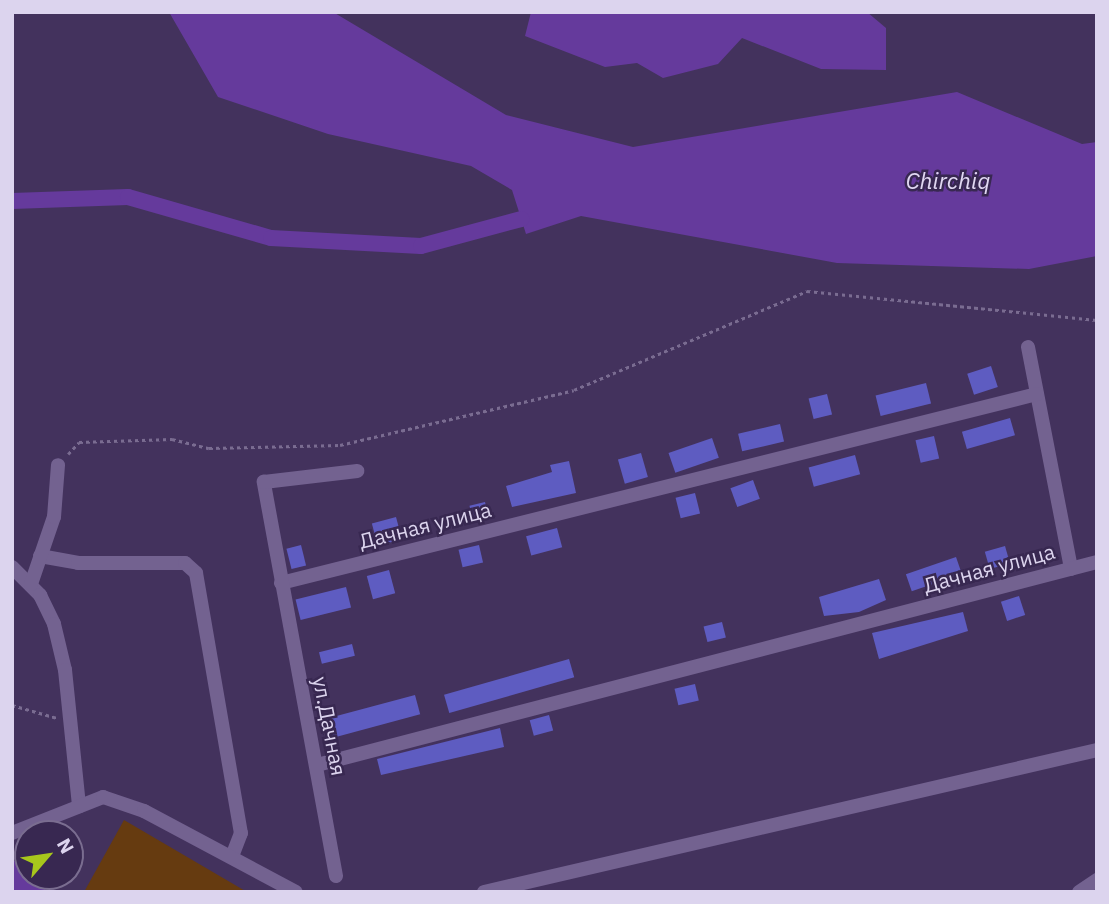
<!DOCTYPE html>
<meta charset="utf-8">
<style>
body{margin:0}
#map{position:relative;width:1109px;height:904px;overflow:hidden;background:#43325d;font-family:"IBM Plex Sans",sans-serif}
div>[style]{position:absolute}
.green>*{inset:0;background:#663b10}
.water>*{inset:0;background:#653a9c}
.canal>*{height:16px;margin:-8px;padding:0 8px;transform-origin:8px;border-radius:8px;background:#653a9c}
.building>*{inset:0;background:#5e5cc1;transform-origin:0 0}
.path>*{height:2.5px;margin-top:-1.25px;transform-origin:0;background:repeating-linear-gradient(90deg,#7a6c91 0 3.5px,transparent 0 7px)}
.minor>*{height:14px;margin:-7px;padding:0 7px;transform-origin:7px;border-radius:7px;background:#736290}
span{translate:-50% -50%;white-space:nowrap;text-align:center;line-height:1.15;-webkit-text-stroke:5px #382851;paint-order:stroke}
.street-label{font-size:21px;color:#dcd4ee}
.water-label{font-size:23px;color:#e1d8f2;font-style:italic}
.frame{position:absolute;inset:0;border:14px solid #dcd4ee;pointer-events:none}
.north{position:absolute;left:14px;top:820px;width:70px;height:70px;box-sizing:border-box;background:#382851;border:2px solid #7a6d90;border-radius:50%;rotate:61deg;font-size:19px;font-weight:700;line-height:28px;text-align:center;color:#dcd4ee}
.north::after{content:'';display:block;margin:auto;width:24px;height:32px;background:#a8c71c;clip-path:polygon(50% 0,100% 100%,50% 72%,0 100%)}
</style>
<div id="map">
<div class="green">
<i style="clip-path:polygon(124px 820px,247px 892px,84px 892px)"></i>
</div>
<div class="water">
<i style="clip-path:polygon(169px 12px,333px 12px,506px 115px,633px 147px,957px 92px,1082px 144px,1097px 142px,1097px 256px,1029px 269px,837px 263px,581px 216px,526px 234px,512px 190px,471px 166px,328px 134px,218px 97px)"></i>
<i style="clip-path:polygon(531px 12px,867px 12px,886px 28px,886px 70px,821px 69px,742px 38px,718px 64px,663px 78px,637px 63px,605px 67px,525px 36px)"></i>
<i style="clip-path:polygon(28px 859px,28px 876px,52px 876px,44px 892px,12px 892px,12px 861px)"></i>
</div>
<div class="canal">
<i style="left:12px;top:201px;width:116px;rotate:-2deg"></i>
<i style="left:128px;top:197px;width:149px;rotate:16deg"></i>
<i style="left:271px;top:238px;width:150px;rotate:3.1deg"></i>
<i style="left:421px;top:246px;width:104px;rotate:-15.1deg"></i>
</div>
<div class="building">
<i style="left:991px;top:366px;width:22px;height:25px;rotate:72deg"></i>
<i style="left:926px;top:383px;width:21px;height:52px;rotate:76deg"></i>
<i style="left:827px;top:394px;width:21px;height:19px;rotate:76deg"></i>
<i style="left:1010px;top:418px;width:18px;height:50px;rotate:74deg"></i>
<i style="left:780px;top:424px;width:18px;height:43px;rotate:77deg"></i>
<i style="left:934px;top:436px;width:23px;height:19px;rotate:77deg"></i>
<i style="left:712px;top:438px;width:21px;height:46px;rotate:71deg"></i>
<i style="left:641px;top:453px;width:25px;height:24px;rotate:74deg"></i>
<i style="left:855px;top:455px;width:20px;height:48px;rotate:75deg"></i>
<i style="clip-path:polygon(569px 461px,576px 493px,512px 507px,506px 486px,552px 472px,550px 465px)"></i>
<i style="left:753px;top:480px;width:20px;height:24px;rotate:70deg"></i>
<i style="left:695px;top:493px;width:21px;height:20px;rotate:76deg"></i>
<i style="left:485px;top:502px;width:16px;height:16px;rotate:76deg"></i>
<i style="left:396px;top:517px;width:23px;height:25px;rotate:75deg"></i>
<i style="left:557px;top:528px;width:20px;height:32px;rotate:75deg"></i>
<i style="left:301px;top:545px;width:21px;height:15px;rotate:76deg"></i>
<i style="left:479px;top:545px;width:18px;height:21px;rotate:77deg"></i>
<i style="left:1005px;top:546px;width:18px;height:21px;rotate:74deg"></i>
<i style="left:956px;top:557px;width:18px;height:53px;rotate:71deg"></i>
<i style="left:389px;top:570px;width:24px;height:23px;rotate:75deg"></i>
<i style="clip-path:polygon(879px 579px,886px 600px,859px 612px,824px 616px,819px 597px)"></i>
<i style="left:346px;top:587px;width:21px;height:52px;rotate:76deg"></i>
<i style="left:1019px;top:596px;width:20px;height:19px;rotate:72deg"></i>
<i style="clip-path:polygon(963px 612px,968px 631px,879px 659px,872px 633px)"></i>
<i style="left:722px;top:622px;width:16px;height:19px;rotate:76deg"></i>
<i style="left:352px;top:644px;width:12px;height:34px;rotate:76deg"></i>
<i style="left:569px;top:659px;width:19px;height:130px;rotate:74deg"></i>
<i style="left:695px;top:684px;width:17px;height:21px;rotate:77deg"></i>
<i style="left:415px;top:695px;width:20px;height:92px;rotate:75deg"></i>
<i style="left:549px;top:715px;width:16px;height:20px;rotate:75deg"></i>
<i style="clip-path:polygon(500px 728px,504px 747px,381px 775px,377px 759px)"></i>
</div>
<div class="path">
<i style="left:68px;top:454px;width:16px;rotate:-47deg"></i>
<i style="left:79px;top:442px;width:93px;rotate:-1.8deg"></i>
<i style="left:172px;top:439px;width:38px;rotate:14deg"></i>
<i style="left:209px;top:448px;width:131px;rotate:-1.3deg"></i>
<i style="left:340px;top:445px;width:240px;rotate:-13.2deg"></i>
<i style="left:574px;top:390px;width:253px;rotate:-23deg"></i>
<i style="left:807px;top:291px;width:291px;rotate:5.7deg"></i>
<i style="left:12px;top:705px;width:47px;rotate:16.1deg"></i>
</div>
<div class="minor">
<i style="left:1028px;top:347px;width:226px;rotate:79deg"></i>
<i style="left:40px;top:556px;width:39px;rotate:10deg"></i>
<i style="left:78px;top:563px;width:107px"></i>
<i style="left:185px;top:563px;width:15px;rotate:42deg"></i>
<i style="left:196px;top:573px;width:264px;rotate:80.2deg"></i>
<i style="left:241px;top:833px;width:26px;rotate:111deg"></i>
<i style="left:12px;top:567px;width:40px;rotate:45deg"></i>
<i style="left:40px;top:595px;width:32px;rotate:64deg"></i>
<i style="left:54px;top:624px;width:47px;rotate:76.6deg"></i>
<i style="left:65px;top:670px;width:137px;rotate:84.1deg"></i>
<i style="left:281px;top:583px;width:779px;rotate:-14.04deg"></i>
<i style="left:31px;top:584px;width:71px;rotate:-71.1deg"></i>
<i style="left:54px;top:517px;width:52px;rotate:-85.6deg"></i>
<i style="left:317px;top:765px;width:806px;rotate:-14.59deg"></i>
<i style="left:12px;top:833px;width:98px;rotate:-21.6deg"></i>
<i style="left:103px;top:797px;width:43px;rotate:18.9deg"></i>
<i style="left:144px;top:811px;width:172px;rotate:28.1deg"></i>
<i style="left:336px;top:876px;width:401px;rotate:-100.4deg"></i>
<i style="left:264px;top:482px;width:94px;rotate:-6.7deg"></i>
<i style="left:484px;top:892px;width:629px;rotate:-13.04deg"></i>
<i style="left:1079px;top:892px;width:22px;rotate:-34deg"></i>
</div>
<div class="street-label">
<span style="left:425px;top:525px;rotate:-14deg">Дачная улица</span>
<span style="left:989px;top:568px;rotate:-15deg">Дачная улица</span>
<span style="left:330px;top:726px;rotate:79deg">ул.Дачная</span>
</div>
<div class="water-label">
<span style="left:948px;top:180px">Chirchiq</span>
</div>
<div class="frame"></div>
<div class="north">N</div>
</div>
